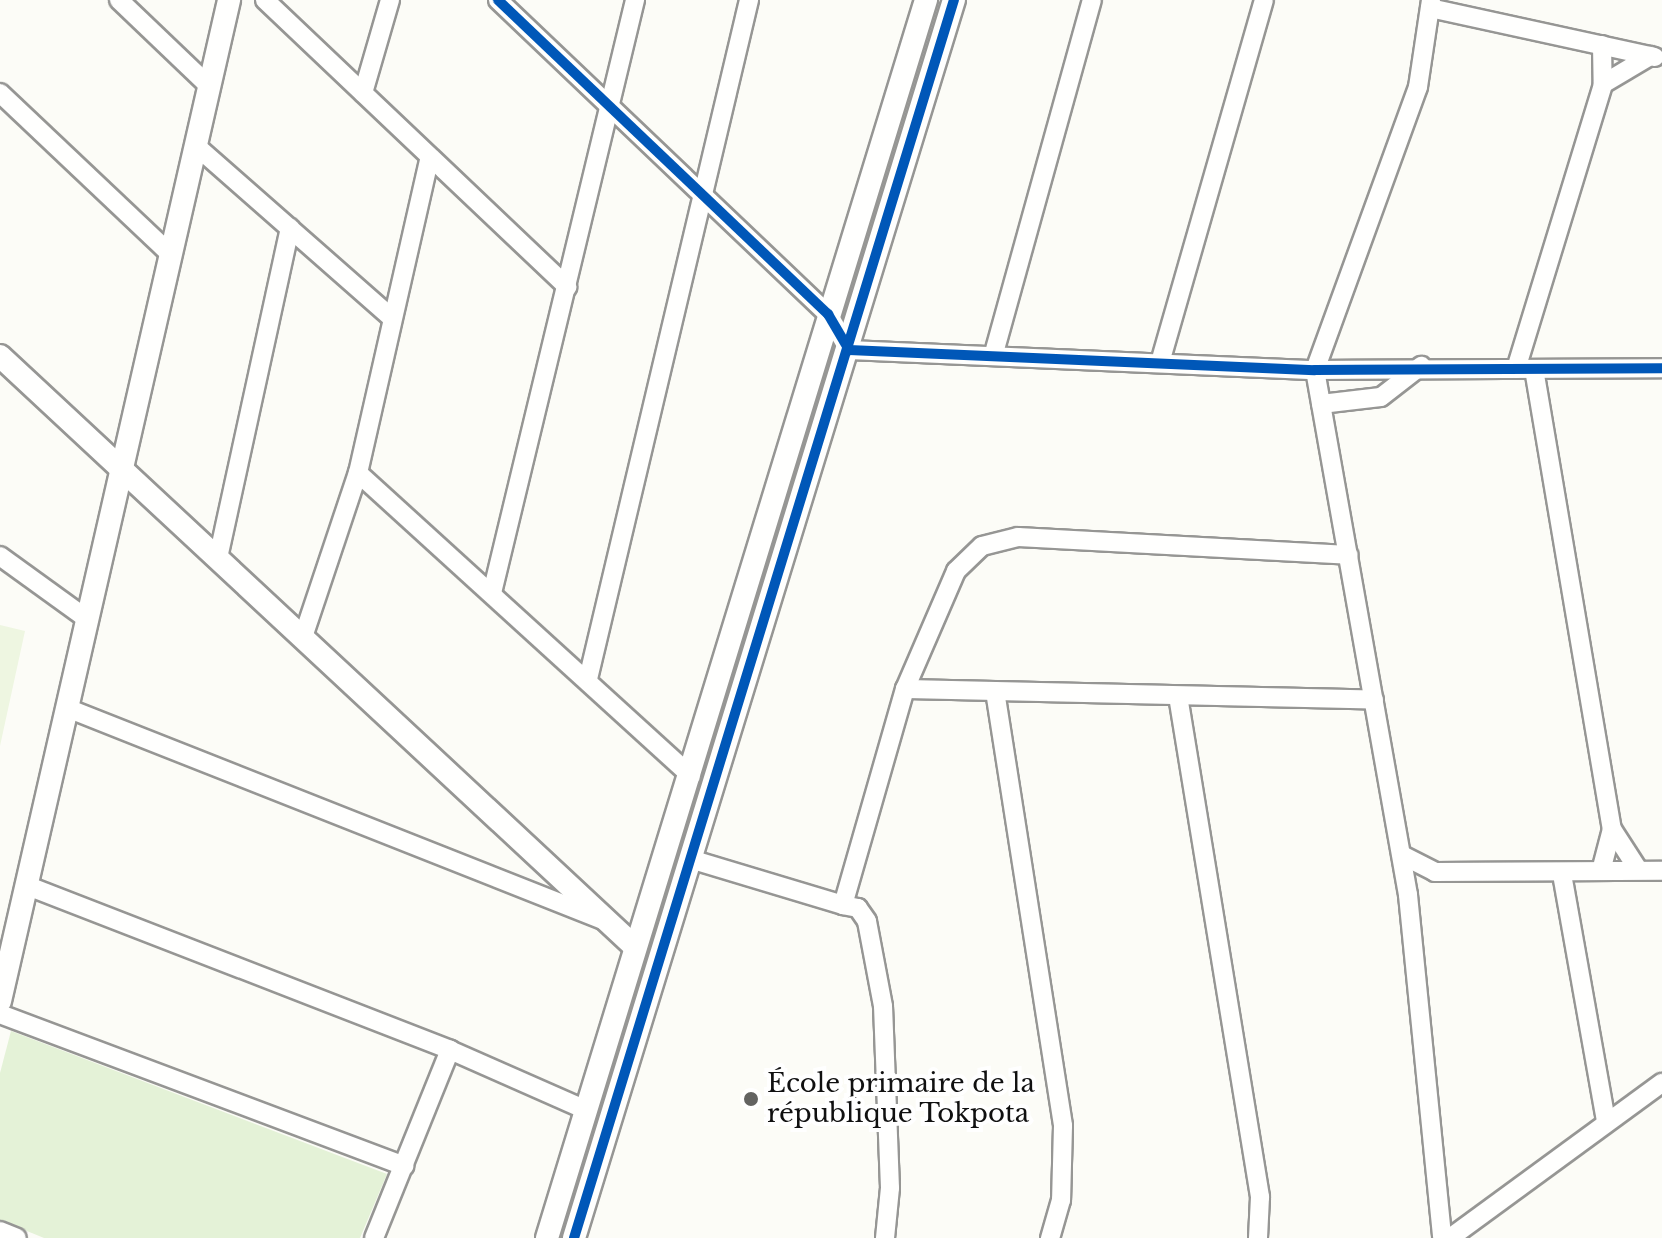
<!DOCTYPE html>
<meta charset="utf-8">
<style>
body{margin:0}
#map{position:relative;width:1662px;height:1238px;overflow:hidden;background:#fcfcf7;font-family:"Libre Baskerville",serif}
div>[style]{position:absolute}
.green>*{inset:0;background:#e4f2d7}
.pitch>*{inset:0;background:#eef6e1}
.roads{filter:drop-shadow(2px 0 #969694) drop-shadow(-2px 0 #969694) drop-shadow(0 2px #969694) drop-shadow(0 -2px #969694)}
.minor>*{height:18px;margin:-9px;padding:0 9px;transform-origin:9px;border-radius:9px;background:#fffffe}
.tertiary>*{height:22px;margin:-11px;padding:0 11px;transform-origin:11px;border-radius:11px;background:#fffffe}
.cycleway>*{height:10px;margin:-5px;padding:0 5px;transform-origin:5px;border-radius:5px;background:#0057b8}
.dots>*{width:22px;height:22px;translate:-50% -50%;box-sizing:border-box;border:4px solid #fff;border-radius:50%}
span{translate:-50% -50%;white-space:nowrap;text-align:center;line-height:1.15;-webkit-text-stroke:8px #fff;paint-order:stroke}
.poi-label{font-size:26px;color:#101010}
.left{translate:0 -50%;text-align:left}
</style>
<div id="map">
<div class="green">
<i style="clip-path:polygon(11px 1031px,387px 1174px,360px 1238px,44px 1238px,0 1220px,0 1073px)"></i>
</div>
<div class="pitch">
<i style="clip-path:polygon(0 625px,25px 631px,0 746px)"></i>
</div>
<div class="roads">
<div class="minor">
<i style="left:119px;top:0;width:126px;rotate:43.7deg"></i>
<i style="left:265px;top:0;width:417px;rotate:43.5deg"></i>
<i style="left:498px;top:0;width:456px;rotate:43.6deg"></i>
<i style="left:828px;top:314px;width:42px;rotate:59.7deg"></i>
<i style="left:849px;top:350px;width:466px;rotate:2.5deg"></i>
<i style="left:1315px;top:370px;width:347px;rotate:-0.3deg"></i>
<i style="left:1431px;top:0;width:88px;rotate:98.5deg"></i>
<i style="left:1418px;top:87px;width:301px;rotate:110deg"></i>
<i style="left:1315px;top:370px;width:533px;rotate:79.95deg"></i>
<i style="left:1408px;top:895px;width:345px;rotate:84.3deg"></i>
<i style="left:1430px;top:8px;width:230px;rotate:12.3deg"></i>
<i style="left:1602px;top:45px;width:39px;rotate:89deg"></i>
<i style="left:0;top:93px;width:231px;rotate:43.4deg"></i>
<i style="left:363px;top:93px;width:97px;rotate:-73.8deg"></i>
<i style="left:195px;top:145px;width:262px;rotate:41.3deg"></i>
<i style="left:994px;top:353px;width:366px;rotate:-74.5deg"></i>
<i style="left:1161px;top:359px;width:373px;rotate:-74deg"></i>
<i style="left:1516px;top:369px;width:298px;rotate:-73deg"></i>
<i style="left:1603px;top:84px;width:55px;rotate:-30.8deg"></i>
<i style="left:1534px;top:369px;width:467px;rotate:80.4deg"></i>
<i style="left:1612px;top:829px;width:46px;rotate:57.3deg"></i>
<i style="left:1321px;top:404px;width:60px;rotate:-6.7deg"></i>
<i style="left:1381px;top:397px;width:51px;rotate:-37.8deg"></i>
<i style="left:358px;top:473px;width:450px;rotate:42.3deg"></i>
<i style="left:0;top:556px;width:107px;rotate:35.9deg"></i>
<i style="left:218px;top:558px;width:338px;rotate:-77.7deg"></i>
<i style="left:492px;top:593px;width:610px;rotate:-76.44deg"></i>
<i style="left:303px;top:637px;width:173px;rotate:-71.5deg"></i>
<i style="left:358px;top:473px;width:324px;rotate:-77.2deg"></i>
<i style="left:588px;top:679px;width:698px;rotate:-76.66deg"></i>
<i style="left:905px;top:689px;width:469px;rotate:1.3deg"></i>
<i style="left:995px;top:691px;width:440px;rotate:81.1deg"></i>
<i style="left:1063px;top:1126px;width:74px;rotate:91.5deg"></i>
<i style="left:1061px;top:1200px;width:40px;rotate:106deg"></i>
<i style="left:1178px;top:696px;width:508px;rotate:80.7deg"></i>
<i style="left:1260px;top:1197px;width:41px;rotate:92.8deg"></i>
<i style="left:67px;top:708px;width:576px;rotate:21.58deg"></i>
<i style="left:1402px;top:855px;width:37px;rotate:27deg"></i>
<i style="left:1435px;top:872px;width:227px;rotate:-0.3deg"></i>
<i style="left:690px;top:859px;width:160px;rotate:16.7deg"></i>
<i style="left:1601px;top:871px;width:43px;rotate:-75.3deg"></i>
<i style="left:1562px;top:874px;width:250px;rotate:79.9deg"></i>
<i style="left:28px;top:886px;width:453px;rotate:21.2deg"></i>
<i style="left:450px;top:1050px;width:149px;rotate:23.8deg"></i>
<i style="left:0;top:1014px;width:432px;rotate:20.6deg"></i>
<i style="left:0;top:1231px;width:18px;rotate:22deg"></i>
<i style="left:374px;top:1238px;width:203px;rotate:-68deg"></i>
<i style="left:885px;top:1238px;width:50px;rotate:-84.3deg"></i>
<i style="left:890px;top:1188px;width:182px;rotate:-92.2deg"></i>
<i style="left:883px;top:1006px;width:86px;rotate:-100.7deg"></i>
<i style="left:867px;top:921px;width:16px;rotate:-125deg"></i>
<i style="left:858px;top:908px;width:15px;rotate:-169deg"></i>
<i style="left:843px;top:905px;width:225px;rotate:-74deg"></i>
<i style="left:905px;top:689px;width:129px;rotate:-66.6deg"></i>
<i style="left:956px;top:571px;width:36px;rotate:-44deg"></i>
<i style="left:982px;top:546px;width:37px;rotate:-14deg"></i>
<i style="left:1018px;top:537px;width:331px;rotate:3.1deg"></i>
<i style="left:1450px;top:1238px;width:263px;rotate:-36.2deg"></i>
</div>
<div class="tertiary">
<i style="left:0;top:356px;width:866px;rotate:42.94deg"></i>
<i style="left:0;top:1001px;width:1027px;rotate:-77.11deg"></i>
<i style="left:547px;top:1238px;width:1295px;rotate:-72.98deg"></i>
<i style="left:574px;top:1238px;width:1295px;rotate:-72.94deg"></i>
</div>
</div>
<div class="cycleway">
<i style="left:498px;top:0;width:456px;rotate:43.6deg"></i>
<i style="left:828px;top:314px;width:42px;rotate:59.7deg"></i>
<i style="left:849px;top:350px;width:466px;rotate:2.5deg"></i>
<i style="left:1315px;top:370px;width:347px;rotate:-0.3deg"></i>
<i style="left:574px;top:1238px;width:1295px;rotate:-72.94deg"></i>
</div>
<div class="dots">
<i style="left:751px;top:1099px;background:#636361"></i>
</div>
<div class="poi-label">
<span class="left" style="left:767px;top:1099px">École primaire de la<br>république Tokpota</span>
</div>
</div>
